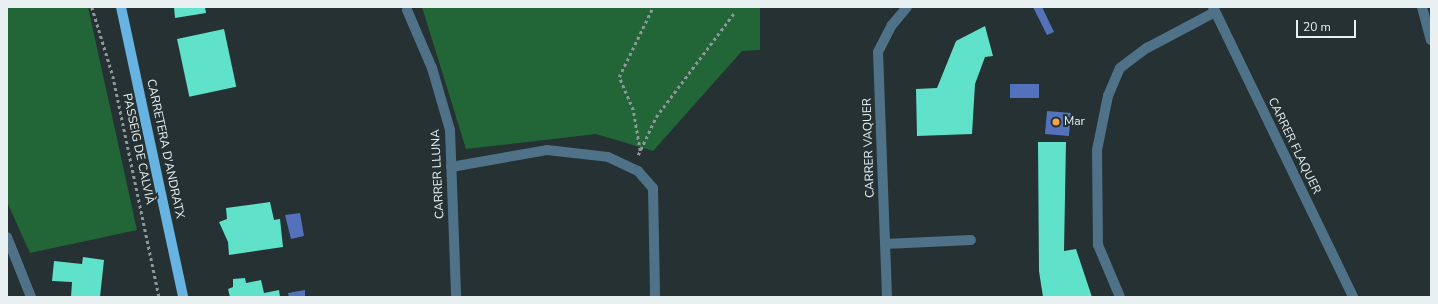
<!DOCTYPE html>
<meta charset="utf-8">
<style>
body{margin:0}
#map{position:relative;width:1438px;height:304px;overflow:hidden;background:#253133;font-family:"Nunito Sans",sans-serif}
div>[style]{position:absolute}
.green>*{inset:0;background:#226638}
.water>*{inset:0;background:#5472bc;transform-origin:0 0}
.building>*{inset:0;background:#5fe1ca;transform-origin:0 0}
.path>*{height:2.5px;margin-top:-1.25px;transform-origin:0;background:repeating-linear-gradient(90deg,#8e9799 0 3px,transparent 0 6px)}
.minor>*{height:10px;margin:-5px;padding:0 5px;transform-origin:5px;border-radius:5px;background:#4f7289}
.major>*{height:10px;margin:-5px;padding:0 5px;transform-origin:5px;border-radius:5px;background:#67b4e2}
.dots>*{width:11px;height:11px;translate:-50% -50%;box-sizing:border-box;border:2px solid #253133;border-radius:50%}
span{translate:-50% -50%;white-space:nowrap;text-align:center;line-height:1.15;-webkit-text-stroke:4px #253133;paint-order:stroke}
.poi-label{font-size:12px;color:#e8f0f1}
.left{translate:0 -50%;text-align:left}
.street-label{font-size:12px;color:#e8f0f1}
.frame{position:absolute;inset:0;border:8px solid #e8f0f1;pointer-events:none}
.scale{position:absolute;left:1296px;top:20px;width:60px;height:18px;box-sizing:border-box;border:2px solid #e8f0f1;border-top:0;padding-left:5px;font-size:12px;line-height:14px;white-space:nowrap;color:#e8f0f1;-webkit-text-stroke:3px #253133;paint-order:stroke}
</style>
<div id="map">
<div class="green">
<i style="clip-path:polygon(7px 7px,88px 7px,137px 230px,30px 253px,7px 202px)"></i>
<i style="clip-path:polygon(422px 7px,760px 7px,760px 50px,742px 51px,653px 151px,596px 134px,466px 149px)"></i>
</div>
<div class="water">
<i style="clip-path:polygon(1033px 7px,1042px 7px,1054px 32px,1047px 35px)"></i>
<i style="left:1010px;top:84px;width:29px;height:14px"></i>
<i style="left:1047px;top:111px;width:24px;height:23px;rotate:5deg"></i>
<i style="clip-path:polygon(300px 213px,304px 236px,291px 239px,285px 215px)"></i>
<i style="clip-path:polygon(305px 290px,305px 297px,289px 297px,288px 293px)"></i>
</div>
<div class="building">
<i style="clip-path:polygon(174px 7px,205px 7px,206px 13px,175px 18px)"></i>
<i style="clip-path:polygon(985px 26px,993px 56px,985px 57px,975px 84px,972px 134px,917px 136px,916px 89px,937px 88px,956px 41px)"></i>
<i style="left:224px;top:29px;width:59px;height:48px;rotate:78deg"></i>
<i style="clip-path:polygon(1038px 142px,1066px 142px,1064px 251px,1076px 249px,1092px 297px,1043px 297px,1039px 271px)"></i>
<i style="clip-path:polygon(270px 202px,274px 220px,280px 219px,283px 247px,229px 255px,228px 242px,219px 222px,227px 219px,226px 208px)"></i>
<i style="clip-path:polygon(83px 257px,104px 260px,100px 297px,71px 297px,72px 282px,52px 281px,54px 261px,82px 264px)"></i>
<i style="clip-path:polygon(245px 278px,246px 283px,261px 280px,264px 293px,279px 290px,280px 297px,230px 297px,228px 289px,233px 287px,233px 279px)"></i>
</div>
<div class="path">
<i style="left:92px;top:7px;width:72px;rotate:73.1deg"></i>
<i style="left:113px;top:76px;width:226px;rotate:78.2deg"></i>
<i style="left:640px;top:151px;width:42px;rotate:-99.7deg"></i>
<i style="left:633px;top:110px;width:36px;rotate:-113deg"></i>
<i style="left:619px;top:77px;width:78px;rotate:-64.1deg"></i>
<i style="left:638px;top:155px;width:42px;rotate:-64.7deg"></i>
<i style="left:656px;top:117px;width:130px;rotate:-53.1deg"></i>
</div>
<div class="minor">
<i style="left:1213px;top:7px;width:322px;rotate:64.2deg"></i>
<i style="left:1422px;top:7px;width:34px;rotate:75deg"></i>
<i style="left:407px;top:10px;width:63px;rotate:66.7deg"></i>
<i style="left:432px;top:68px;width:65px;rotate:73.8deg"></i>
<i style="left:450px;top:130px;width:167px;rotate:87.9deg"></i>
<i style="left:451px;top:167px;width:97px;rotate:-10deg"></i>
<i style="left:547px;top:150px;width:61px;rotate:6.5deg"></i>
<i style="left:608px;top:157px;width:33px;rotate:25deg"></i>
<i style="left:638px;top:171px;width:23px;rotate:49deg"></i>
<i style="left:653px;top:188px;width:109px;rotate:88.9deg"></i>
<i style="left:7px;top:237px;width:65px;rotate:68.2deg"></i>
<i style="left:885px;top:244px;width:86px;rotate:-2.7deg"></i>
<i style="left:887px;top:297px;width:245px;rotate:-92.1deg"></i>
<i style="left:878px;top:52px;width:30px;rotate:-63deg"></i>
<i style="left:892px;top:25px;width:23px;rotate:-50deg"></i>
<i style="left:1120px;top:297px;width:56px;rotate:-112.9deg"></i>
<i style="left:1098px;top:245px;width:95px;rotate:-90.6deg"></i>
<i style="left:1097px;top:150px;width:55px;rotate:-78.5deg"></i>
<i style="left:1108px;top:96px;width:30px;rotate:-67deg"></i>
<i style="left:1120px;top:68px;width:34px;rotate:-37deg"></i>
<i style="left:1147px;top:48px;width:77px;rotate:-27.9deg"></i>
</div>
<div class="major">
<i style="left:121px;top:7px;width:297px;rotate:77.9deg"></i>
</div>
<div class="dots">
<i style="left:1056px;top:122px;background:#f6a247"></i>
</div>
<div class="poi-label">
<span class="left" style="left:1064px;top:122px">Mar</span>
</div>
<div class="street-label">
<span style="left:1294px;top:146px;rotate:64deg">CARRER FLAQUER</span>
<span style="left:869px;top:148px;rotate:-92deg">CARRER VAQUER</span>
<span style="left:138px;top:149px;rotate:78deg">PASSEIG DE CALVIÀ</span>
<span style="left:165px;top:149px;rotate:78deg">CARRETERA D'ANDRATX</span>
<span style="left:438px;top:174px;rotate:-93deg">CARRER LLUNA</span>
</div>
<div class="frame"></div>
<div class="scale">20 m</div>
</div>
